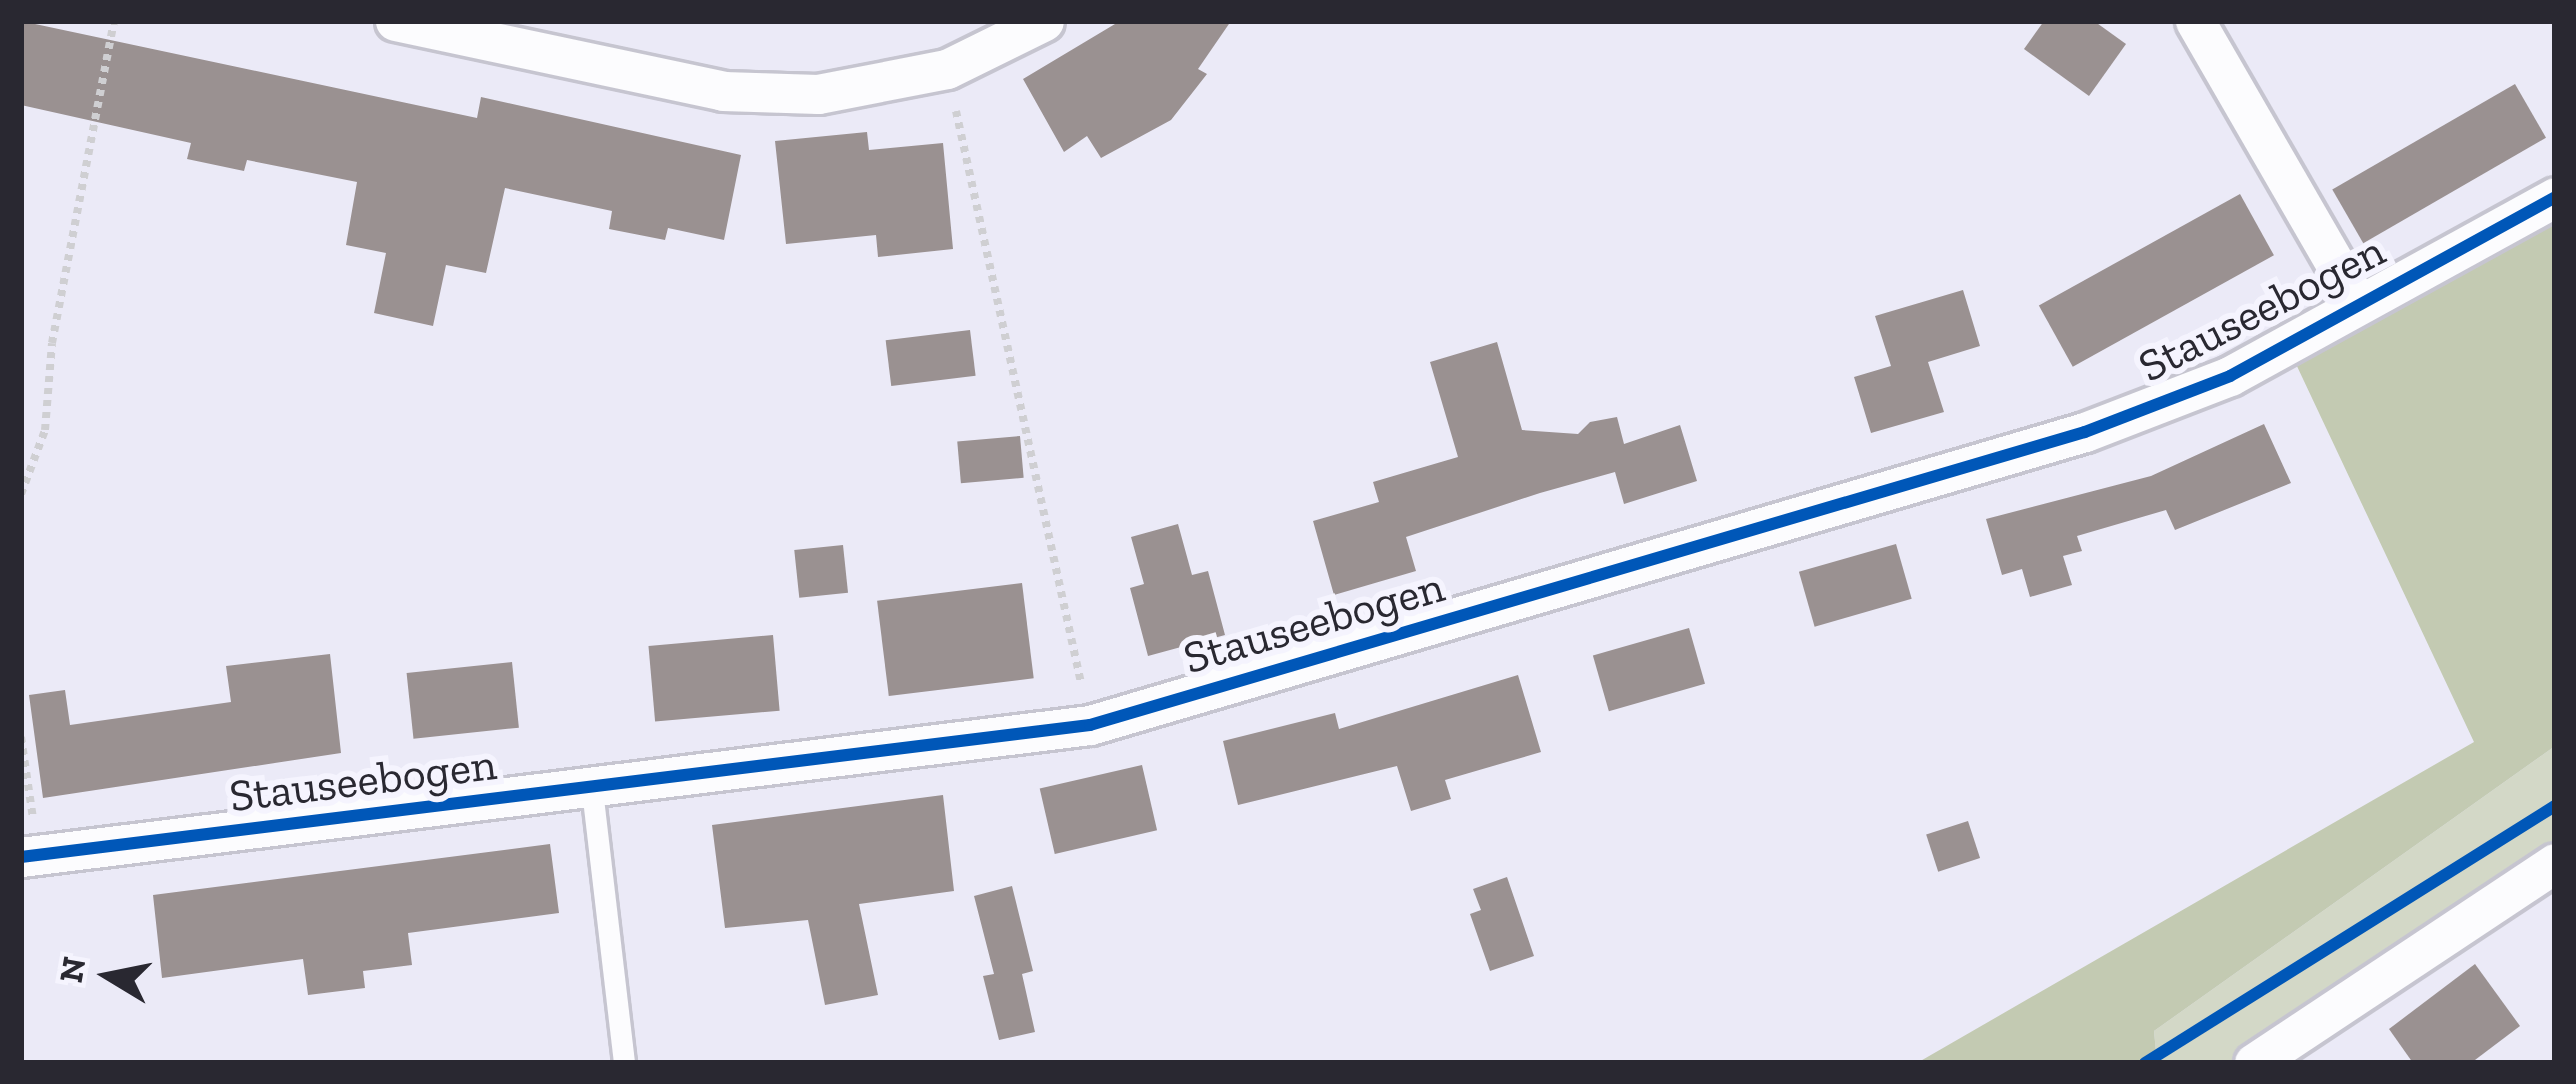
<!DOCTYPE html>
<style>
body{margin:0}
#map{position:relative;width:2576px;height:1084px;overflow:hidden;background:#ebeaf7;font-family:"Zilla Slab",serif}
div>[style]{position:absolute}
.green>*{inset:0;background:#d3d8c7}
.forest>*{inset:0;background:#c3cab2}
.building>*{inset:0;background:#9a9191;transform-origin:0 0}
.path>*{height:8px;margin-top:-4px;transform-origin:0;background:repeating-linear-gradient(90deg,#cfcfd2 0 6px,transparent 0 12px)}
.roads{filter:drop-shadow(3px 0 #c6c5d0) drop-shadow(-3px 0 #c6c5d0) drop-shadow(0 3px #c6c5d0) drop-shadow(0 -3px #c6c5d0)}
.lane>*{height:21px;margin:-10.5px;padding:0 10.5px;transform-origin:10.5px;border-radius:10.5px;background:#fcfcfe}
.street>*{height:39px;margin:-19.5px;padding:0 19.5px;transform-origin:19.5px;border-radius:19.5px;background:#fcfcfe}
.cycleway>*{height:12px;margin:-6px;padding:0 6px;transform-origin:6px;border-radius:6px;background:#0057b8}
span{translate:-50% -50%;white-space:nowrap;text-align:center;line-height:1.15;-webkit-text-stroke:12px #f5f4fe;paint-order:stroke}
.street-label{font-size:45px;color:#292831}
.frame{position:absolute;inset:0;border:24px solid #292831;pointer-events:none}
.north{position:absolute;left:48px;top:916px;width:120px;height:120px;-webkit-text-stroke:9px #f5f4fe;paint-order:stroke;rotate:280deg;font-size:33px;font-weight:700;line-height:48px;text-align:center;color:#292831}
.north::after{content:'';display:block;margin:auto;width:42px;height:54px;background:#292831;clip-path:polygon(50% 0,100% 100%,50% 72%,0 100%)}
</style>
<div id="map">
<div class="green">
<i style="clip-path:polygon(2555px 746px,2555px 852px,2241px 1063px,2157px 1063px,2154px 1031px)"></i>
</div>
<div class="forest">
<i style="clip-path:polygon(2555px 213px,2555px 746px,2154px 1031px,2157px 1063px,1917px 1063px,2474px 742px,2295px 362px)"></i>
</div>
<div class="building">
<i style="clip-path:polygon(21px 21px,477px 118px,481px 97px,741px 155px,724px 240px,668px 228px,665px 240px,609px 229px,612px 211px,505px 188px,486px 273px,446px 265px,433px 326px,374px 313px,386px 253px,346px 245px,357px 182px,247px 160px,244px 171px,187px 159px,191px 143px,21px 105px)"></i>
<i style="clip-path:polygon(1120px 21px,1231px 21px,1198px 69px,1207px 74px,1171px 120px,1101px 158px,1087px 136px,1064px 152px,1023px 79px)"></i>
<i style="clip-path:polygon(2044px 21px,2094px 21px,2126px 44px,2089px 96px,2024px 49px)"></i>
<i style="left:2515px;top:84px;width:62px;height:211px;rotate:60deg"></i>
<i style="clip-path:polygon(867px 132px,869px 150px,943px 143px,953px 249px,878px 257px,876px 235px,786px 244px,775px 141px)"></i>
<i style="left:2240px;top:194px;width:70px;height:230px;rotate:61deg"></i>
<i style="clip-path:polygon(1963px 290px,1980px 346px,1928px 362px,1944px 412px,1871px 433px,1854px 377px,1891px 366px,1875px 316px)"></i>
<i style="left:970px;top:330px;width:46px;height:85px;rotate:83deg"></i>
<i style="clip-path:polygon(1497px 342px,1522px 430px,1578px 434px,1590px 422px,1617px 417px,1624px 444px,1680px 425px,1697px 481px,1624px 504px,1615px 472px,1540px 493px,1406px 537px,1416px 571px,1334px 595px,1313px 521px,1379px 502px,1373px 482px,1458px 457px,1430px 362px)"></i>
<i style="clip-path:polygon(2264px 424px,2291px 483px,2175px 530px,2166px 510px,2077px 536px,2082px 551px,2063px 556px,2072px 585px,2030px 597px,2022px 569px,2002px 575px,1986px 519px,2151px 476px)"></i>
<i style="left:1020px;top:436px;width:42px;height:63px;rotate:85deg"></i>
<i style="clip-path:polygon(1178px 524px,1192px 575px,1208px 571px,1225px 635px,1148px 656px,1130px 588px,1144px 584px,1131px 537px)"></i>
<i style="left:1896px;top:544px;width:57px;height:101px;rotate:74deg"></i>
<i style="left:843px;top:545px;width:48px;height:49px;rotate:84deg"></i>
<i style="left:1022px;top:583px;width:96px;height:146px;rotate:83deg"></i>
<i style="left:1689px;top:628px;width:58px;height:100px;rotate:74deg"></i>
<i style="left:773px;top:635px;width:76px;height:125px;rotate:85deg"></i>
<i style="clip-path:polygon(330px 654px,341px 753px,43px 798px,29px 695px,65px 690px,70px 725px,231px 702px,226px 666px)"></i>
<i style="left:512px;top:662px;width:66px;height:106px;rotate:84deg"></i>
<i style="clip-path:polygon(1518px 675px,1541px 752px,1445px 780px,1451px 799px,1411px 811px,1397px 766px,1238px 805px,1223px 741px,1335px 713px,1339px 729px)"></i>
<i style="left:1142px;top:765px;width:67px;height:105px;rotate:77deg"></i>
<i style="clip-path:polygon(943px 795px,954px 891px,859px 904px,878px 995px,825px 1005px,808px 920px,725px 928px,712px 825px)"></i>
<i style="left:1968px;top:821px;width:39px;height:44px;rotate:72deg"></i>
<i style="clip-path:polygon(550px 844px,559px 913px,408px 933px,412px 965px,363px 971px,365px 988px,308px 995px,303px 959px,162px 978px,153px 895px)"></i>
<i style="clip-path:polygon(1507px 877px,1534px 956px,1490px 971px,1470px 914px,1481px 910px,1473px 889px)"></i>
<i style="clip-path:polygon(1012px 886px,1033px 971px,1022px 974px,1035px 1032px,999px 1040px,983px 976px,994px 974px,974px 896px)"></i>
<i style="clip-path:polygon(2475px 964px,2520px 1026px,2471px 1063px,2413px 1063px,2389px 1029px)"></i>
</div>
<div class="path">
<i style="left:956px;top:111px;width:585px;rotate:77.67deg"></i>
<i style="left:21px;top:494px;width:68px;rotate:-69.4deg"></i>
<i style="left:45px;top:430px;width:87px;rotate:-85.4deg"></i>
<i style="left:52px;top:343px;width:328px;rotate:-79.1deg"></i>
<i style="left:21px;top:737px;width:82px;rotate:81.6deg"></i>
</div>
<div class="roads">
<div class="lane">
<i style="left:592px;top:790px;width:275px;rotate:83.3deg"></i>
</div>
<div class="street">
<i style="left:395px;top:21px;width:335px;rotate:12deg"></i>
<i style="left:723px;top:91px;width:95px;rotate:1.8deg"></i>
<i style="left:818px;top:94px;width:131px;rotate:-11deg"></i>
<i style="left:947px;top:69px;width:108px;rotate:-26.3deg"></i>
<i style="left:2195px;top:21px;width:326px;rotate:60deg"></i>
<i style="left:21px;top:857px;width:1077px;rotate:-7.04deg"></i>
<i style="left:1090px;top:725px;width:1037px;rotate:-16.41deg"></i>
<i style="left:2085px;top:432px;width:155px;rotate:-21.1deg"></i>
<i style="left:2230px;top:376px;width:371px;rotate:-28.8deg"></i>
<i style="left:2254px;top:1063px;width:361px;rotate:-33.6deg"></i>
</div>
</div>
<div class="cycleway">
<i style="left:21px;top:857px;width:1077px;rotate:-7.04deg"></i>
<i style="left:1090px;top:725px;width:1037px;rotate:-16.41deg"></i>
<i style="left:2085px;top:432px;width:155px;rotate:-21.1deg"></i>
<i style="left:2230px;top:376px;width:371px;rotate:-28.8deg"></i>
<i style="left:2145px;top:1063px;width:484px;rotate:-32.1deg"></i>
</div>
<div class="street-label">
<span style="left:2262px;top:309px;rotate:-27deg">Stauseebogen</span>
<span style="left:1314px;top:623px;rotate:-16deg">Stauseebogen</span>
<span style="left:363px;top:781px;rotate:-7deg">Stauseebogen</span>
</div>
<div class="frame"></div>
<div class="north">N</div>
</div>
